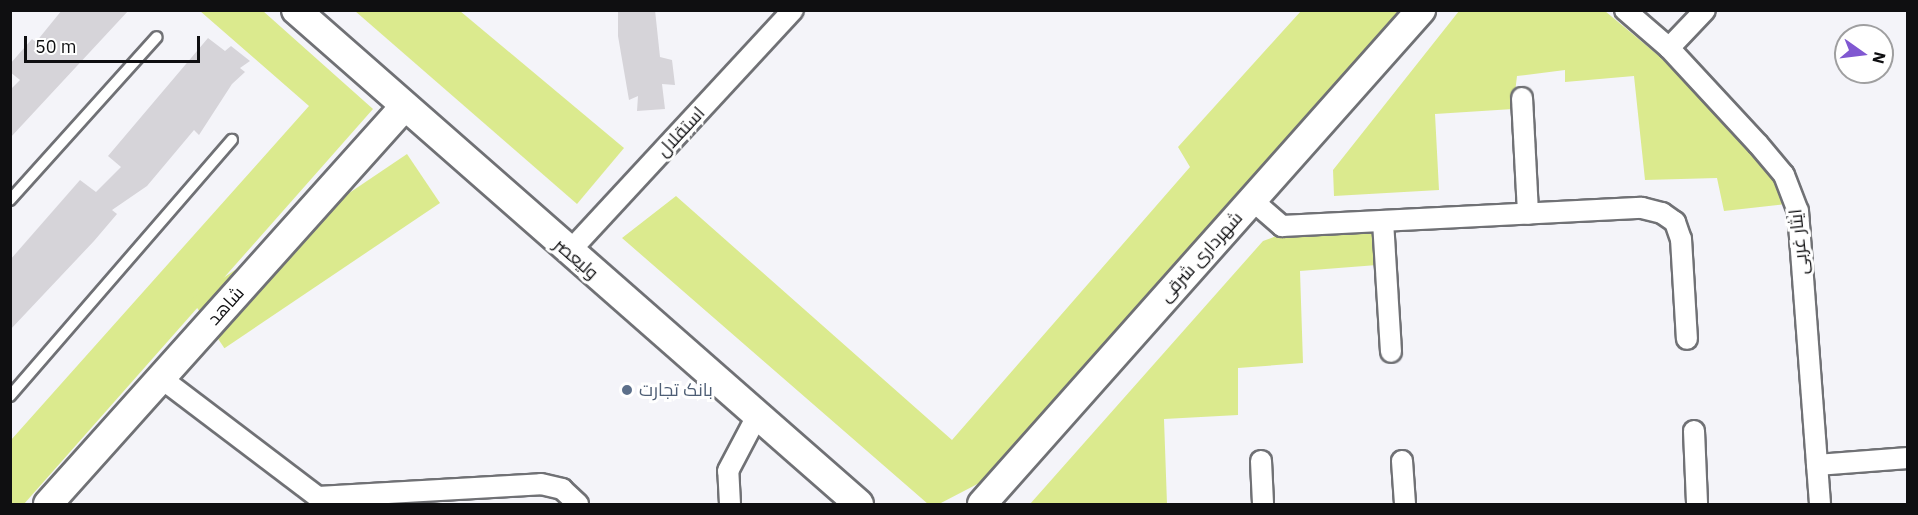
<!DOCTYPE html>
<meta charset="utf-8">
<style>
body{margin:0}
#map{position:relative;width:1918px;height:515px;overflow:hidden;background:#f4f4f9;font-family:"IBM Plex Sans",Cairo,sans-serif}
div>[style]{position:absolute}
.green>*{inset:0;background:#dbea8e;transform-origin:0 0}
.building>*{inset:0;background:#d6d4d9}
.roads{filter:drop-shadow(2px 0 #707175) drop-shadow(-2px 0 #707175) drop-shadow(0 2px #707175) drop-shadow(0 -2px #707175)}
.service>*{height:10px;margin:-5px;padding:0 5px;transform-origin:5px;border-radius:5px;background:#fff}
.minor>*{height:20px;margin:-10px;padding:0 10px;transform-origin:10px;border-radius:10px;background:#fff}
.secondary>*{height:28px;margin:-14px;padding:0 14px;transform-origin:14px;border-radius:14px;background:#fff}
.dots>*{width:16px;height:16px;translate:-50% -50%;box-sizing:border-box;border:3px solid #fff;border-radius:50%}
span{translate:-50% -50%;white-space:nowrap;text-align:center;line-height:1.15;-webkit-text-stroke:6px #fff;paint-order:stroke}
.street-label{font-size:18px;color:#0f0f11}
.service-label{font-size:18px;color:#4e5e75}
.left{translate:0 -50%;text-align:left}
.frame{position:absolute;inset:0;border:12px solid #0f0f11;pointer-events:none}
.north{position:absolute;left:1834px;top:24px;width:60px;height:60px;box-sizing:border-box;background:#fff;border:2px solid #9f9fa0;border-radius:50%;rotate:104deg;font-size:16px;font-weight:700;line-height:24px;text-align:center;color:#0f0f11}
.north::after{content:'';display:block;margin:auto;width:21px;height:27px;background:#8058d1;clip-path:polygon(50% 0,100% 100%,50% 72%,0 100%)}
.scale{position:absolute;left:24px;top:36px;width:176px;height:27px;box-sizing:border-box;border:3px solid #0f0f11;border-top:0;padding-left:8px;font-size:18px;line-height:21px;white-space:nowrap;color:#0f0f11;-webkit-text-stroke:4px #fff;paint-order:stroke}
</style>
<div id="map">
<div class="green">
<i style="clip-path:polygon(200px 11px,263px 11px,373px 109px,24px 504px,11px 504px,11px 440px,309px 106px)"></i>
<i style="clip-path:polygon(355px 11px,460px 11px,624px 148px,577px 204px)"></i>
<i style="clip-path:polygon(1301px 11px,1405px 11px,989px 478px,939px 504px,928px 504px,622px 238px,676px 196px,952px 440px,1190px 167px,1178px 147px)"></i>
<i style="clip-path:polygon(1459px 11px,1605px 11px,1659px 56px,1755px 152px,1780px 185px,1786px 204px,1724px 211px,1717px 178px,1645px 180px,1634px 76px,1565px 82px,1565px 70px,1517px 76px,1513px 109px,1435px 114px,1439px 190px,1334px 196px,1333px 170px)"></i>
<i style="left:407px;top:154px;width:59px;height:260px;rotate:56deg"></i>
<i style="clip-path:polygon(1376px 231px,1377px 265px,1300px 271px,1303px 363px,1238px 368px,1238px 415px,1164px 419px,1167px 504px,1030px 504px,1263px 241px,1279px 235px)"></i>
</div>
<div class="building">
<i style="clip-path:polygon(62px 10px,129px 10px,10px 138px,10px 90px,20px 80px,10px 72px,10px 64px,32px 39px,36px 42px)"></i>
<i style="clip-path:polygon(618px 10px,655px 10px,660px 57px,672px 60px,675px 85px,662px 84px,665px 109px,637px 111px,638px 96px,629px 100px,618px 36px)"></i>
<i style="clip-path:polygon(208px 38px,225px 51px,231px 46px,250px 61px,240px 68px,245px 72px,232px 84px,199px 135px,194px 130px,147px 186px,112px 210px,117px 214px,94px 241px,10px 330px,10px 260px,80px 180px,96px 192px,121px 167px,108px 156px)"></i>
</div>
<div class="roads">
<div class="service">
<i style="left:10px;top:200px;width:219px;rotate:-48deg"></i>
<i style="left:10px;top:396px;width:339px;rotate:-49.1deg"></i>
</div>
<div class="minor">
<i style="left:1625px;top:10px;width:58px;rotate:40.8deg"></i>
<i style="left:1669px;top:48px;width:131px;rotate:47.2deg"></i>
<i style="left:1758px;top:144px;width:40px;rotate:50deg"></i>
<i style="left:1784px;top:175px;width:39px;rotate:69deg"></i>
<i style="left:1798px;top:211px;width:294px;rotate:85.7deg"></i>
<i style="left:1669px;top:48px;width:52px;rotate:-46.5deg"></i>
<i style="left:1522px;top:98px;width:116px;rotate:87deg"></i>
<i style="left:1252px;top:200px;width:40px;rotate:41deg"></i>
<i style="left:1282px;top:226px;width:360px;rotate:-2.9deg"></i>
<i style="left:1642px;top:208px;width:21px;rotate:14deg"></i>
<i style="left:1662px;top:213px;width:16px;rotate:35deg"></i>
<i style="left:1675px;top:222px;width:18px;rotate:71deg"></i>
<i style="left:1681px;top:239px;width:100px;rotate:86.6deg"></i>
<i style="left:1383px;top:221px;width:131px;rotate:86.5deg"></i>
<i style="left:568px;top:253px;width:331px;rotate:-47.2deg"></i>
<i style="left:161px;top:378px;width:197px;rotate:37.2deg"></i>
<i style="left:318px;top:497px;width:223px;rotate:-3.3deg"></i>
<i style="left:541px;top:484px;width:22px;rotate:13deg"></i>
<i style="left:562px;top:489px;width:22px;rotate:43deg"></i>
<i style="left:1694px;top:431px;width:73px;rotate:87.6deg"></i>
<i style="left:1261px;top:461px;width:43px;rotate:87.3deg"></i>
<i style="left:1402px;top:461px;width:43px;rotate:86deg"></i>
<i style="left:1817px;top:465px;width:91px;rotate:-4.4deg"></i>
<i style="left:730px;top:504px;width:33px;rotate:-93deg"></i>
<i style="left:728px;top:471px;width:62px;rotate:-62.2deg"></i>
</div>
<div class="secondary">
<i style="left:296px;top:10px;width:749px;rotate:41.27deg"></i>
<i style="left:48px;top:504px;width:533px;rotate:-48.12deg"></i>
<i style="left:982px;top:504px;width:661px;rotate:-48.37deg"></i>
</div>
</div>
<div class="dots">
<i style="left:627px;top:390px;background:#5c6f8a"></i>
</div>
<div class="street-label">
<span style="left:681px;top:132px;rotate:-47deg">استقلال</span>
<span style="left:1799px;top:242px;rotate:-96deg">ایثار غربی</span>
<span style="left:1201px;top:257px;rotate:-48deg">شهرداری شرقی</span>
<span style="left:576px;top:259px;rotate:41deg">ولیعصر</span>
<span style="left:226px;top:306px;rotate:-48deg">شاهد</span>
</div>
<div class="service-label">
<span class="left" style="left:639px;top:390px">بانک تجارت</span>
</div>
<div class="frame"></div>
<div class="north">N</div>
<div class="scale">50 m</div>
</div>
